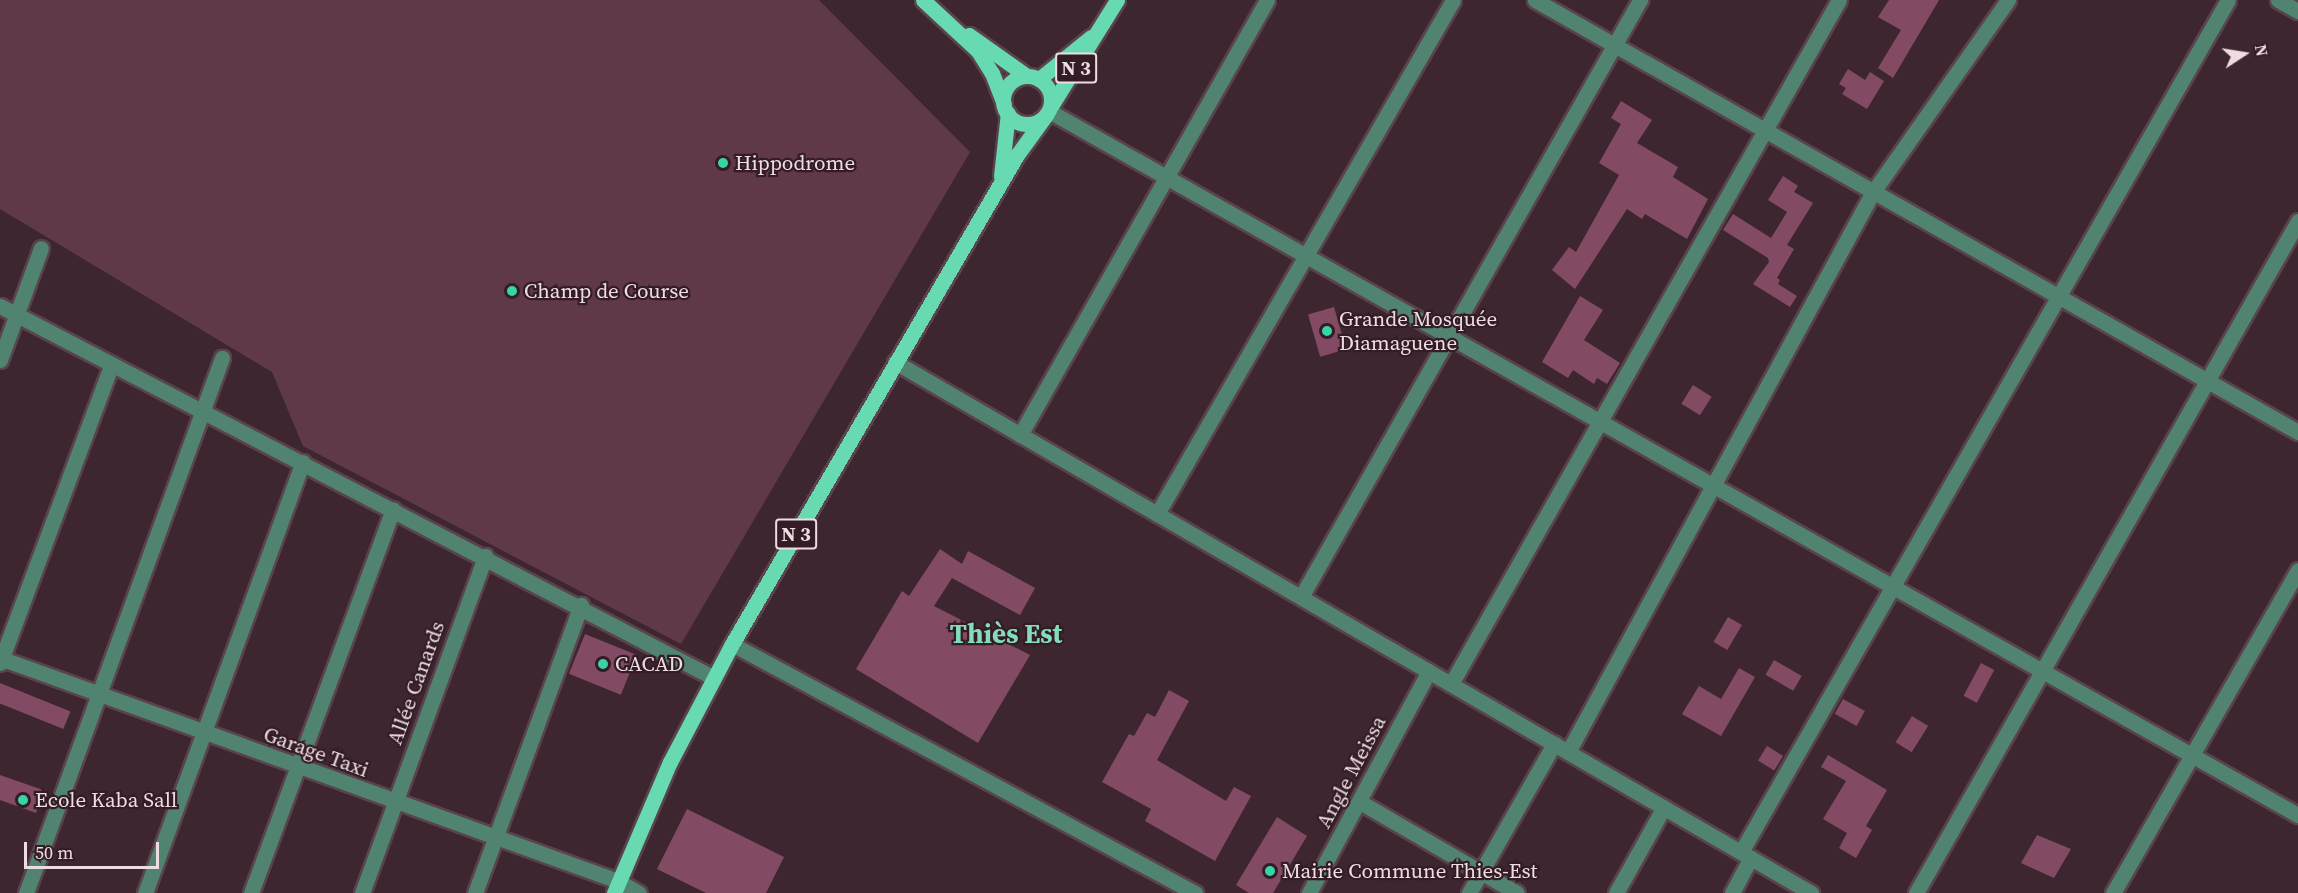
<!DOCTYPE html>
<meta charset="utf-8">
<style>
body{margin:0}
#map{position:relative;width:2298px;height:893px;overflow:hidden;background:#3e2630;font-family:"Source Serif 4",serif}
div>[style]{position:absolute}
.green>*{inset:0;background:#5f3949}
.building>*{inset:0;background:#834b63;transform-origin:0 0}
.roads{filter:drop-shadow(2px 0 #5a434d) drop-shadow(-2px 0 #5a434d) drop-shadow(0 2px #5a434d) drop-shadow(0 -2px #5a434d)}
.minor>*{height:15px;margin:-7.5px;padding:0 7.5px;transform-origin:7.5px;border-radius:7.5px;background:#508470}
.major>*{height:15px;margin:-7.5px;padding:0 7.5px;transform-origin:7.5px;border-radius:7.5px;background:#67dab2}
.major>.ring{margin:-7.5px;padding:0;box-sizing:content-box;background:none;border:15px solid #67dab2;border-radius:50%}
.dots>*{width:16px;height:16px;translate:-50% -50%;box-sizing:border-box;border:3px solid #341c26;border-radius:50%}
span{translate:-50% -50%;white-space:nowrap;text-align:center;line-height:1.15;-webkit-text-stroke:4.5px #341c26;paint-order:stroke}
.shield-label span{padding:2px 4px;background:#341c26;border:2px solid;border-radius:4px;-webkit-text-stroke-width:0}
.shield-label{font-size:20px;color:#eddde3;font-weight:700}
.poi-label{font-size:21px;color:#eddde3}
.left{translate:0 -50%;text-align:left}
.street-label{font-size:21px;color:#eddde3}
.district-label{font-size:27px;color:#83ddbb;font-weight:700}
.north{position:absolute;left:2214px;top:24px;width:60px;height:60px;-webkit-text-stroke:4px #341c26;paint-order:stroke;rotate:78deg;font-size:16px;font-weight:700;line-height:24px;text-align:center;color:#eddde3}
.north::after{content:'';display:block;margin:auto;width:21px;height:27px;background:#eddde3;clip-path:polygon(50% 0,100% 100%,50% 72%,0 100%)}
.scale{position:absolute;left:24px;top:842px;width:135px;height:27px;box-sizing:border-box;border:3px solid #eddde3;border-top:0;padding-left:8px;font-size:18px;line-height:21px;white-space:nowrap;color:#eddde3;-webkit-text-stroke:4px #341c26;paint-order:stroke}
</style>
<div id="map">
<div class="green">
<i style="clip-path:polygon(0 0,819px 0,970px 152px,681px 644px,303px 446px,272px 372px,0 209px)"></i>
</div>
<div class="building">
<i style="clip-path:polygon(1889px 0,1939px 0,1893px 78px,1878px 68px,1901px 30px,1878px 17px)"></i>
<i style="clip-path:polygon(1848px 69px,1865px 80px,1870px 72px,1884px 81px,1867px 109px,1842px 94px,1846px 88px,1839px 84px)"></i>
<i style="clip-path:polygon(1621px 101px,1652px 120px,1637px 143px,1678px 167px,1673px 177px,1708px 199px,1687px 239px,1645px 214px,1642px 219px,1627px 209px,1575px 289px,1552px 270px,1569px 247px,1576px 252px,1619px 175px,1599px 163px,1621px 124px,1611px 118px)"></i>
<i style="clip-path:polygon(1783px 176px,1798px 186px,1794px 192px,1813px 203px,1787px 245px,1794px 249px,1777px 278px,1780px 280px,1778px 284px,1797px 296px,1790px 307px,1753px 284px,1769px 262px,1768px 258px,1723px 230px,1733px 214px,1771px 238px,1787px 212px,1768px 200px)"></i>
<i style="clip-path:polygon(1580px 296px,1603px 310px,1584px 340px,1620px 363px,1607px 384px,1597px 378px,1594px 384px,1573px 370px,1568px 378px,1542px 362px)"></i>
<i style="left:1334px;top:307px;width:44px;height:27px;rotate:74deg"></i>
<i style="left:1693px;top:385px;width:22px;height:22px;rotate:32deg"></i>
<i style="clip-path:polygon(940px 549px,962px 564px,968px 551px,1035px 588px,1020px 615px,952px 578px,934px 606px,1030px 655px,978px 743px,856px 669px,902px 591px,909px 596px)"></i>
<i style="left:1728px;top:617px;width:16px;height:29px;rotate:30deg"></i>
<i style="left:585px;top:634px;width:56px;height:43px;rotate:22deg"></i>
<i style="left:1774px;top:660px;width:32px;height:17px;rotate:30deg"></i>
<i style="left:1981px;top:663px;width:15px;height:37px;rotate:28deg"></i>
<i style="clip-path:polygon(1739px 668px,1755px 677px,1721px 736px,1682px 714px,1699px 686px,1721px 699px)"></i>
<i style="left:0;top:683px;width:76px;height:19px;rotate:22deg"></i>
<i style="clip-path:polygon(1169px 690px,1189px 701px,1157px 760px,1226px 801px,1234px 787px,1251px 796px,1215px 861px,1145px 821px,1151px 809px,1102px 782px,1129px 734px,1134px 736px,1147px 713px,1155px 717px)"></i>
<i style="left:1843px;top:699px;width:25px;height:17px;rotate:29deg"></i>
<i style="left:1912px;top:716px;width:19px;height:31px;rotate:32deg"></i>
<i style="left:1767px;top:746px;width:19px;height:17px;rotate:32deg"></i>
<i style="clip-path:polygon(1828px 755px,1887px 790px,1866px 826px,1872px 830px,1856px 858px,1839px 848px,1847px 833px,1823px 819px,1846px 781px,1821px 767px)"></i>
<i style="clip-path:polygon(0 775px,43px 790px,36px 813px,0 800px)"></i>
<i style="clip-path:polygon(687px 809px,784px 857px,766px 893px,706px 893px,657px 869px)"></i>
<i style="clip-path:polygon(1277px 817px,1307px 836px,1273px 893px,1249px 893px,1236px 885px)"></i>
<i style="clip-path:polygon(2037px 835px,2071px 849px,2054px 878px,2021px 863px)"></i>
</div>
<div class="roads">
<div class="minor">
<i style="left:1535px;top:0;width:877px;rotate:29.52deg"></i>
<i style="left:2278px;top:0;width:23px;rotate:29deg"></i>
<i style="left:1049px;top:111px;width:1434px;rotate:29.41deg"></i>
<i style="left:0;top:306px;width:805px;rotate:27.52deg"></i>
<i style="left:0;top:360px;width:119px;rotate:-69.9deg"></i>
<i style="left:895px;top:362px;width:1059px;rotate:30.1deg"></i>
<i style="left:1020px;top:435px;width:500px;rotate:-60.41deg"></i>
<i style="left:1157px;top:514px;width:593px;rotate:-60.06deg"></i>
<i style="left:1301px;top:597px;width:687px;rotate:-60.41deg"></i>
<i style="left:732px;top:644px;width:526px;rotate:28.27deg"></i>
<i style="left:0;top:658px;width:657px;rotate:19.84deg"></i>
<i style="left:618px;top:881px;width:24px;rotate:30deg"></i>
<i style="left:0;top:663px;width:319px;rotate:-69.5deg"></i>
<i style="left:1451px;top:684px;width:786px;rotate:-60.44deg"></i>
<i style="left:1568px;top:752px;width:638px;rotate:-61.43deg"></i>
<i style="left:1873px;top:192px;width:235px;rotate:-54.9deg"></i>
<i style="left:1360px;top:802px;width:181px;rotate:30.1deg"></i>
<i style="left:1741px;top:852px;width:981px;rotate:-60.25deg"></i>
<i style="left:26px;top:893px;width:570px;rotate:-69.88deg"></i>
<i style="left:145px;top:893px;width:459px;rotate:-69.9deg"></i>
<i style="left:251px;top:893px;width:409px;rotate:-69.7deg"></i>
<i style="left:362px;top:893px;width:359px;rotate:-69.9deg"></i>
<i style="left:475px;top:893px;width:307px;rotate:-69.8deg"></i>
<i style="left:1309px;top:893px;width:252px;rotate:-61.6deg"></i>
<i style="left:1469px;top:893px;width:172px;rotate:-60.3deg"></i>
<i style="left:1616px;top:893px;width:98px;rotate:-60.8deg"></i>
<i style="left:1732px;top:893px;width:40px;rotate:-62deg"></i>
<i style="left:1916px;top:893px;width:773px;rotate:-60.38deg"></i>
<i style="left:2113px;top:893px;width:372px;rotate:-60.2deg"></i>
</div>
<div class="major">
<i style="left:923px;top:0;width:75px;rotate:42.8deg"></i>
<i style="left:978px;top:51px;width:26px;rotate:58deg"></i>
<i style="left:992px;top:73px;width:33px;rotate:69deg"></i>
<i style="left:969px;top:35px;width:71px;rotate:35.3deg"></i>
<i class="ring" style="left:1003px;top:76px;width:33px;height:33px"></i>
<i style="left:1039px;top:79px;width:67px;rotate:-38.9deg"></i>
<i style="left:1051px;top:106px;width:125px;rotate:-58.1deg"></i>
<i style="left:1001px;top:176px;width:63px;rotate:-83.7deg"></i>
<i style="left:614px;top:893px;width:142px;rotate:-66.9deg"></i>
<i style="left:670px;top:762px;width:133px;rotate:-62.3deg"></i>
<i style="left:732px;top:644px;width:566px;rotate:-59.77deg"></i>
<i style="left:1017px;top:155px;width:49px;rotate:-54.1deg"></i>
</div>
</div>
<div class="dots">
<i style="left:723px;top:163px;background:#39d4a5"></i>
<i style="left:512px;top:291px;background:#39d4a5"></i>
<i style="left:1327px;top:331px;background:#39d4a5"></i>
<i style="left:603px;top:664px;background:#39d4a5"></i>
<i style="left:23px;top:800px;background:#39d4a5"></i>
<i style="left:1270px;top:871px;background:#39d4a5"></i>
</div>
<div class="shield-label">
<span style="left:1076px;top:68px">N 3</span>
<span style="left:796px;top:534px">N 3</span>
</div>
<div class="poi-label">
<span class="left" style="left:735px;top:163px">Hippodrome</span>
<span class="left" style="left:524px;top:291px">Champ de Course</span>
<span class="left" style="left:1339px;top:331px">Grande Mosquée<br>Diamaguene</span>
<span class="left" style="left:615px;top:664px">CACAD</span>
<span class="left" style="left:35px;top:800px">Ecole Kaba Sall</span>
<span class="left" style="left:1282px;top:871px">Mairie Commune Thies-Est</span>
</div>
<div class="street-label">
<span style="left:416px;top:683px;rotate:-70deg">Allée Canards</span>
<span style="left:316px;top:752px;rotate:20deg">Garage Taxi</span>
<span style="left:1351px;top:772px;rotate:-62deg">Angle Meissa</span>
</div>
<div class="district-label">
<span style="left:1006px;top:634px">Thiès Est</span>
</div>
<div class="north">N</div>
<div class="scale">50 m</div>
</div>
